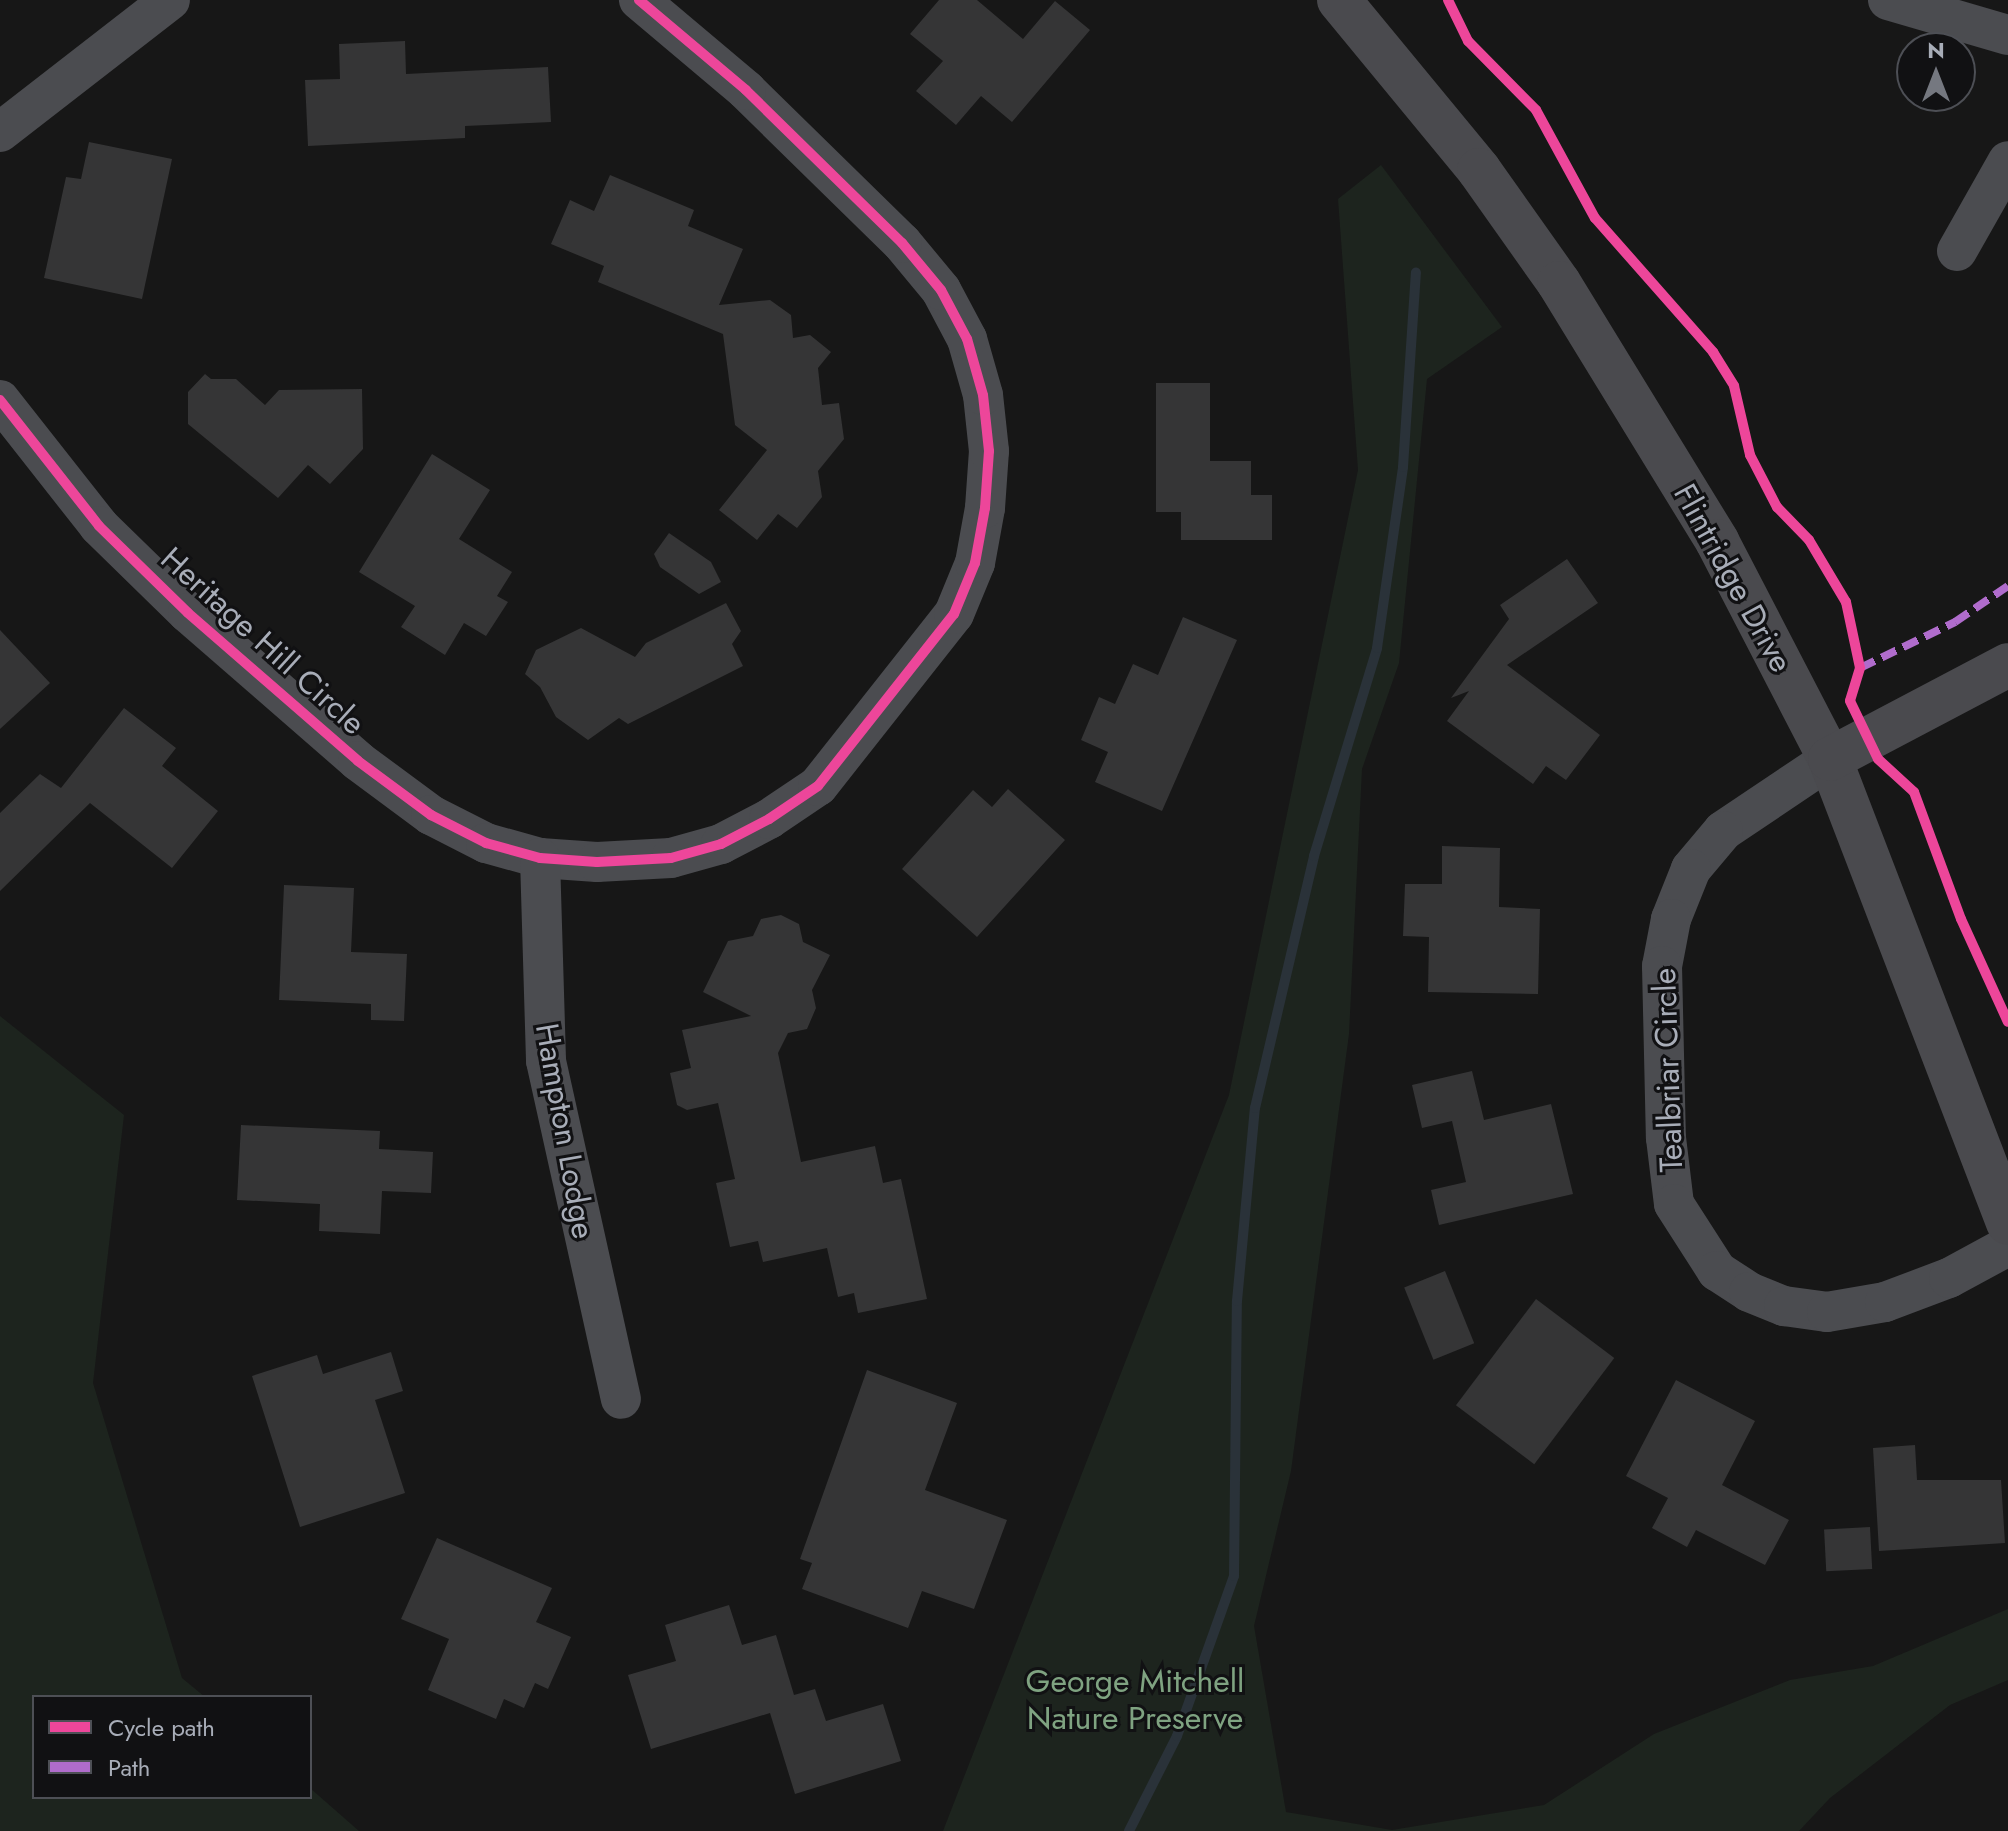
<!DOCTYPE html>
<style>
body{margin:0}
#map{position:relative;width:2008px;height:1831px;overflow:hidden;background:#171717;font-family:Jost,sans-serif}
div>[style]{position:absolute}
.green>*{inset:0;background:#1d241e}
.stream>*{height:10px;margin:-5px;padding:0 5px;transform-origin:5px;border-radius:5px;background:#2a3239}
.building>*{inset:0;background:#353536;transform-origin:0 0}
.street>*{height:40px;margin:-20px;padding:0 20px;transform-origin:20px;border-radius:20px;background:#4b4c50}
.secondary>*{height:44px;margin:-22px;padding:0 22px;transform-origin:22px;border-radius:22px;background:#4a4a4e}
.quiet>*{height:8px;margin-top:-4px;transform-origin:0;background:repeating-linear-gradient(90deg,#b06ccc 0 16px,transparent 0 24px)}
.cycleway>*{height:10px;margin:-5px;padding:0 5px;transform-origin:5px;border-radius:5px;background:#ed469a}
span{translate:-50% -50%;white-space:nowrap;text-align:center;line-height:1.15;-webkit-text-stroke:6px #111113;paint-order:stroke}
.street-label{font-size:32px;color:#a8adb8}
.park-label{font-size:32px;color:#7fa381}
.legend{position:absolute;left:32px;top:1695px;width:280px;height:104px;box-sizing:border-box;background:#111113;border:2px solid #4d4f55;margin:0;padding:10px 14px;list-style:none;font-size:24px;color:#a8adb8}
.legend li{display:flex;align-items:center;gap:16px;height:40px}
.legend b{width:40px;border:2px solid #4d4f55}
.north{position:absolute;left:1896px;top:32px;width:80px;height:80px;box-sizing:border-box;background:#111113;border:2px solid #4d4f55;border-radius:50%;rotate:0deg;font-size:22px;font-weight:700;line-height:32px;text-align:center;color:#a8adb8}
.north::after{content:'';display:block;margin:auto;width:28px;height:36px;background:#757880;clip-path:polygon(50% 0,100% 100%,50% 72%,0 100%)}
</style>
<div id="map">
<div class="green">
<i style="clip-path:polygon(1381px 165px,1502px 327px,1427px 379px,1399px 663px,1362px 769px,1349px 1034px,1291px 1471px,1254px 1626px,1286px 1812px,1392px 1830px,1544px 1805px,1654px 1734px,1790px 1680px,1873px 1666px,2008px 1609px,2008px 1680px,1950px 1705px,1830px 1798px,1799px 1831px,943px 1831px,1229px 1095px,1358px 470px,1338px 199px)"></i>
<i style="clip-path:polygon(0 1016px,124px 1115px,93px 1383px,182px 1678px,205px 1697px,34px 1697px,34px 1797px,310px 1797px,310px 1788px,359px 1831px,0 1831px)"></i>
</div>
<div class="stream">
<i style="left:1129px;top:1831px;width:106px;rotate:-63.2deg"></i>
<i style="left:1177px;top:1736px;width:170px;rotate:-70.4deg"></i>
<i style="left:1234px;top:1576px;width:275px;rotate:-89.4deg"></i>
<i style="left:1237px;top:1301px;width:194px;rotate:-84.7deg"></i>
<i style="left:1255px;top:1108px;width:259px;rotate:-76.8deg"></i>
<i style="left:1314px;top:856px;width:217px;rotate:-73.1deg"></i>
<i style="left:1377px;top:648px;width:183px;rotate:-81.8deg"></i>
<i style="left:1403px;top:467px;width:195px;rotate:-86.2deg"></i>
</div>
<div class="building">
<i style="clip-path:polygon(939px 0,977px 0,1023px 39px,1055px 1px,1090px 30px,1012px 122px,981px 96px,956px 125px,916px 91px,943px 61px,910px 34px)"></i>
<i style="clip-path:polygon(405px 41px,406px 74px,548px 67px,551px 122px,465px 126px,465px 138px,308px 146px,305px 80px,340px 79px,339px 44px)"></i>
<i style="clip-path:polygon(89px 142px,172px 159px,142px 299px,44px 278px,66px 177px,81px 179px)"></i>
<i style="clip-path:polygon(610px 175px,694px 210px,688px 226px,743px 249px,719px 305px,770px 300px,791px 315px,793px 338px,810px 335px,831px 352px,818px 368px,822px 405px,839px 403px,844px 439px,818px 471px,822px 497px,797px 528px,778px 514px,757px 540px,719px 510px,767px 450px,735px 425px,723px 334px,598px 282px,604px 266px,551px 244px,570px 200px,594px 211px)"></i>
<i style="clip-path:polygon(205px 374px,211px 379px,236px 379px,265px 405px,279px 390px,362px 389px,363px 449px,330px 484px,308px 465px,278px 498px,188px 424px,188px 392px)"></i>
<i style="clip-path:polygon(1156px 383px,1210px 383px,1210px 461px,1251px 461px,1251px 495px,1272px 495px,1272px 540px,1181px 540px,1181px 512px,1156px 512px)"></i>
<i style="clip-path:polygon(432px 454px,490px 490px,459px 539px,512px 572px,497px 596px,508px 602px,486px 636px,464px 623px,445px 655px,401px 627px,415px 606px,359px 572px)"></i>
<i style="clip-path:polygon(669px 533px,711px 562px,721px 582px,699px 594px,660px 567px,654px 554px)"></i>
<i style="clip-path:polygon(1567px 559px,1598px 603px,1507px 665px,1600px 735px,1566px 780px,1546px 766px,1533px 784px,1447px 721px,1469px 691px,1451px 698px,1509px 619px,1500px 605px)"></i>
<i style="clip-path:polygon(726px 603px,741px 631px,732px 644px,743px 666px,628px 724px,619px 718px,588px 740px,556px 717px,540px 687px,525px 674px,536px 650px,581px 628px,635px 657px,646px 643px)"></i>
<i style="clip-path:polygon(1183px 617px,1237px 640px,1162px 811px,1095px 782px,1108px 752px,1081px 740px,1099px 697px,1115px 704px,1133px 664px,1158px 675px)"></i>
<i style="clip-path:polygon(0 630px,50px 683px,0 729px)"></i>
<i style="clip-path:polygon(124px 708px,176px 748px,162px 766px,218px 811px,172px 868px,90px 803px,0 891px,0 813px,40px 774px,61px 788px)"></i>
<i style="clip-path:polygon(1008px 789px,1065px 840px,977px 937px,902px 869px,973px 790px,992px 807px)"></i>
<i style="clip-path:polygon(1442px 846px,1500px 848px,1499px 907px,1540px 909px,1538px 994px,1428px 992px,1429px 937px,1403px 936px,1405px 884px,1442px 884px)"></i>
<i style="clip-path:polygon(284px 885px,354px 888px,351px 952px,407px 954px,404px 1021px,371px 1020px,371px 1004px,279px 1000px)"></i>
<i style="clip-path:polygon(781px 915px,799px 924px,803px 942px,830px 955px,812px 990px,816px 1008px,807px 1029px,788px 1033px,778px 1053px,801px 1162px,875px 1146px,883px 1183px,901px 1179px,927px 1299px,858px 1313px,854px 1293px,838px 1297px,827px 1248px,763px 1262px,758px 1241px,730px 1247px,716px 1183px,735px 1179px,718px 1103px,687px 1110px,677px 1105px,670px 1073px,691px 1068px,682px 1030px,751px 1016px,703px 992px,728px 941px,753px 936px,761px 919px)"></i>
<i style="clip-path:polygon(1472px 1071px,1484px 1120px,1551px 1104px,1573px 1194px,1439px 1225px,1431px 1190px,1466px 1182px,1452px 1121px,1422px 1128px,1412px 1085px)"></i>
<i style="clip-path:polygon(241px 1125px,380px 1131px,379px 1149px,433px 1152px,431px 1193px,382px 1191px,380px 1234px,319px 1231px,320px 1204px,237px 1200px)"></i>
<i style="left:1445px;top:1271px;width:78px;height:44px;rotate:68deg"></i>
<i style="left:1536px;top:1299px;width:98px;height:133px;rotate:37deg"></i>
<i style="clip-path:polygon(391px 1352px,403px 1391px,375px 1400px,405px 1493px,300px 1527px,252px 1376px,317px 1355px,323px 1374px)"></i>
<i style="clip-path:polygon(867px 1370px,957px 1403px,925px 1490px,1007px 1520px,974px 1609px,922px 1591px,908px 1628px,802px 1589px,812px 1563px,800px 1559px)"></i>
<i style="clip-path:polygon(1676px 1380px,1755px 1421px,1722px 1485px,1789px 1520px,1765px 1565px,1696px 1530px,1687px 1547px,1652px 1528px,1668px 1498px,1626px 1476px)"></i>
<i style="clip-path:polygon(1915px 1445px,1917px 1480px,2001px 1480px,2005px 1543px,1879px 1551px,1873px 1448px)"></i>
<i style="left:1870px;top:1527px;width:42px;height:46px;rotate:87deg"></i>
<i style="clip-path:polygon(437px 1538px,552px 1588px,536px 1622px,571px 1637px,548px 1689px,535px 1683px,524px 1708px,504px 1699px,496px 1719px,428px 1690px,449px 1639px,401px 1619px)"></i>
<i style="clip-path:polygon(729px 1605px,742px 1645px,776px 1635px,794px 1695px,815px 1689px,826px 1721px,883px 1704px,901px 1761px,795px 1794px,770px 1713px,651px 1749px,628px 1675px,676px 1661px,665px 1625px)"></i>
</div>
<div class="street">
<i style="left:1888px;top:0;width:125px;rotate:16.3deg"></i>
<i style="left:0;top:132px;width:215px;rotate:-37.8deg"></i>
<i style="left:1957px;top:251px;width:103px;rotate:-60.5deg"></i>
<i style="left:0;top:400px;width:160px;rotate:51.8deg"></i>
<i style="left:99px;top:526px;width:124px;rotate:44.3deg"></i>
<i style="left:188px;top:613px;width:225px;rotate:41deg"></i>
<i style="left:358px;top:761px;width:91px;rotate:36.5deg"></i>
<i style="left:431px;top:815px;width:62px;rotate:27deg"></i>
<i style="left:486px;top:843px;width:56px;rotate:15.5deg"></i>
<i style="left:540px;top:858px;width:57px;rotate:4deg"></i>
<i style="left:597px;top:862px;width:74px;rotate:-3.1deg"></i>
<i style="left:671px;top:858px;width:52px;rotate:-15.6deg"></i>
<i style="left:721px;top:844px;width:54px;rotate:-27.5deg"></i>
<i style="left:769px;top:819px;width:59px;rotate:-34deg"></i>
<i style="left:818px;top:786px;width:219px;rotate:-51.7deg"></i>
<i style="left:954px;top:614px;width:55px;rotate:-67.6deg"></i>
<i style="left:975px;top:563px;width:56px;rotate:-79.7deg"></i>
<i style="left:985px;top:508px;width:57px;rotate:-86deg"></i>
<i style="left:989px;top:451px;width:56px;rotate:-96.1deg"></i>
<i style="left:983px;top:395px;width:58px;rotate:-105.9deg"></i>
<i style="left:967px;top:339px;width:55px;rotate:-118deg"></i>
<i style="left:941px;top:290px;width:61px;rotate:-129.7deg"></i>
<i style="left:902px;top:243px;width:219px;rotate:-135.6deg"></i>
<i style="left:746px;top:90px;width:140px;rotate:-139.9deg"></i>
<i style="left:1830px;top:759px;width:129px;rotate:146.1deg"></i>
<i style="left:1723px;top:831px;width:50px;rotate:130.1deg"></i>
<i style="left:1691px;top:869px;width:54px;rotate:111.8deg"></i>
<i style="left:1671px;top:919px;width:48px;rotate:100.8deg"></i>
<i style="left:1662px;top:966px;width:172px;rotate:88.7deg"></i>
<i style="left:1666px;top:1138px;width:66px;rotate:83.1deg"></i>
<i style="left:1674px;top:1204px;width:80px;rotate:57.3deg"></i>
<i style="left:1717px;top:1271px;width:38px;rotate:33deg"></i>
<i style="left:1749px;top:1292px;width:38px;rotate:22deg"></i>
<i style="left:1784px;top:1306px;width:43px;rotate:7.9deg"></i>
<i style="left:1827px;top:1312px;width:59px;rotate:-9.8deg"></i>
<i style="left:1885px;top:1302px;width:68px;rotate:-20.6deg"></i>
<i style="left:1949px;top:1278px;width:67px;rotate:-28.5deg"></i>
<i style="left:540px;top:858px;width:203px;rotate:88.3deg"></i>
<i style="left:546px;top:1061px;width:346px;rotate:77.5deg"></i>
</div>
<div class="secondary">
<i style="left:1339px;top:0;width:220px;rotate:50.5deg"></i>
<i style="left:1479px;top:170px;width:138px;rotate:54.7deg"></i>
<i style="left:1559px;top:283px;width:303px;rotate:58.5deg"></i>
<i style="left:1717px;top:541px;width:246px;rotate:62.6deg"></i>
<i style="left:1830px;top:759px;width:497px;rotate:69deg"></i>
<i style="left:1830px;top:759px;width:201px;rotate:-27.8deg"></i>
</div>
<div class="quiet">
<i style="left:1860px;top:668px;width:106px;rotate:-25.8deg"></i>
<i style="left:1955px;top:622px;width:64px;rotate:-34.2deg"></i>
</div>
<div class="cycleway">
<i style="left:1448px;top:0;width:46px;rotate:64deg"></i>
<i style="left:1468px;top:41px;width:97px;rotate:45.4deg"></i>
<i style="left:1536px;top:110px;width:123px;rotate:61.4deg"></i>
<i style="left:1595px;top:218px;width:179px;rotate:48.6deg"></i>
<i style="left:1713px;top:352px;width:40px;rotate:58deg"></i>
<i style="left:1734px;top:386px;width:71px;rotate:76.9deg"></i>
<i style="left:1750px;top:455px;width:59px;rotate:62.6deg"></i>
<i style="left:1777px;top:507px;width:46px;rotate:45.9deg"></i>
<i style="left:1809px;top:540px;width:72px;rotate:59.2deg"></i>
<i style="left:1846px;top:602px;width:67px;rotate:78deg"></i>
<i style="left:1860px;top:668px;width:34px;rotate:107deg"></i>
<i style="left:1850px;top:701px;width:64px;rotate:64.2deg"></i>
<i style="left:1878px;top:759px;width:49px;rotate:42.5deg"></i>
<i style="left:1914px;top:792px;width:135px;rotate:69.7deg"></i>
<i style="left:1961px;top:919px;width:113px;rotate:65.5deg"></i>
<i style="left:0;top:400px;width:160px;rotate:51.8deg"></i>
<i style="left:99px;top:526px;width:124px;rotate:44.3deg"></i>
<i style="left:188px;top:613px;width:225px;rotate:41deg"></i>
<i style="left:358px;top:761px;width:91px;rotate:36.5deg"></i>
<i style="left:431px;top:815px;width:62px;rotate:27deg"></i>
<i style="left:486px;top:843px;width:56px;rotate:15.5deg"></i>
<i style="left:540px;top:858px;width:57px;rotate:4deg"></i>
<i style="left:597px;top:862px;width:74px;rotate:-3.1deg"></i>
<i style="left:671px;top:858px;width:52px;rotate:-15.6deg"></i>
<i style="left:721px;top:844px;width:54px;rotate:-27.5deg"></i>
<i style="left:769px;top:819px;width:59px;rotate:-34deg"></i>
<i style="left:818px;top:786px;width:219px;rotate:-51.7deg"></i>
<i style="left:954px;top:614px;width:55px;rotate:-67.6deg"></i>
<i style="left:975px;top:563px;width:56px;rotate:-79.7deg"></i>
<i style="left:985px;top:508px;width:57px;rotate:-86deg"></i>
<i style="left:989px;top:451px;width:56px;rotate:-96.1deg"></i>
<i style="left:983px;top:395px;width:58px;rotate:-105.9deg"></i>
<i style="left:967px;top:339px;width:55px;rotate:-118deg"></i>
<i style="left:941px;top:290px;width:61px;rotate:-129.7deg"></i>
<i style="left:902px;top:243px;width:219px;rotate:-135.6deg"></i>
<i style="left:746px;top:90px;width:140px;rotate:-139.9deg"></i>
</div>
<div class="street-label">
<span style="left:1733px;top:578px;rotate:61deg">Flintridge Drive</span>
<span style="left:263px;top:641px;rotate:42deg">Heritage Hill Circle</span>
<span style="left:1668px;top:1070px;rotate:-92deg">Tealbriar Circle</span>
<span style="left:565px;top:1131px;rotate:80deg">Hampton Lodge</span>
</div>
<div class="park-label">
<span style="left:1135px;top:1700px">George Mitchell<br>Nature Preserve</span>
</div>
<ul class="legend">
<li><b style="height:10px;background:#ed469a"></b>Cycle path</li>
<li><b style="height:10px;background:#b06ccc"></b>Path</li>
</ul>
<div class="north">N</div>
</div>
